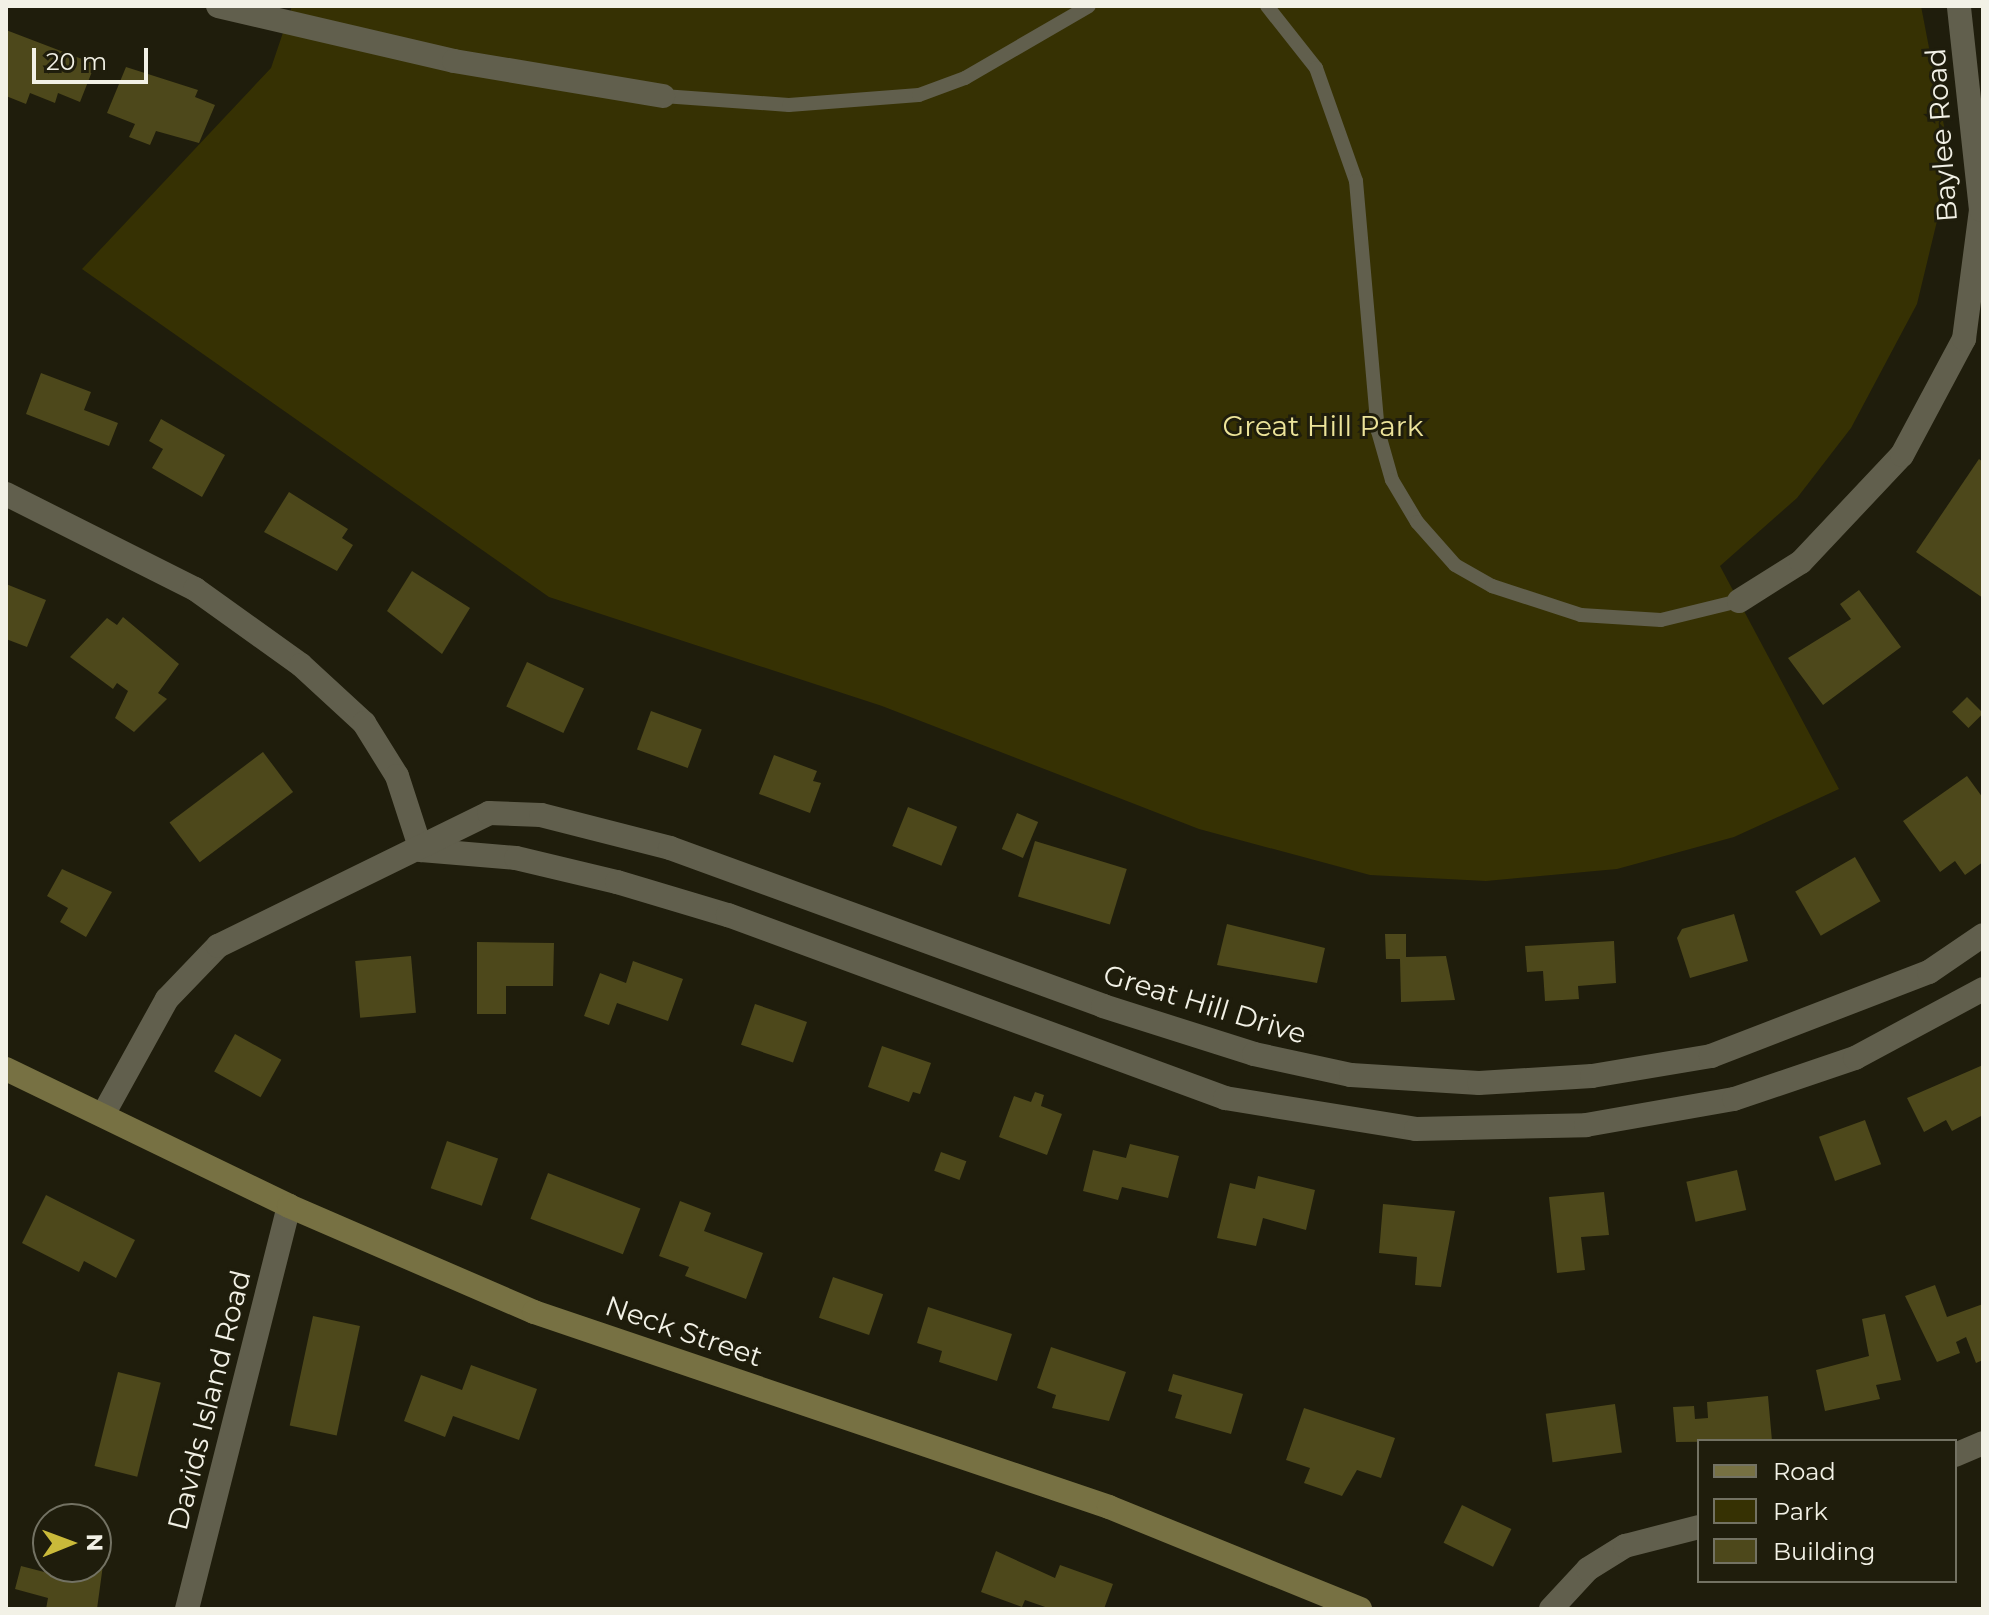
<!DOCTYPE html>
<style>
body{margin:0}
#map{position:relative;width:1989px;height:1615px;overflow:hidden;background:#1f1d0c;font-family:Montserrat,sans-serif}
div>[style]{position:absolute}
.green>*{inset:0;background:#363103}
.building>*{inset:0;background:#4d481b;transform-origin:0 0}
.lane>*{height:14px;margin:-7px;padding:0 7px;transform-origin:7px;border-radius:7px;background:#615f4d}
.street>*{height:24px;margin:-12px;padding:0 12px;transform-origin:12px;border-radius:12px;background:#615f4d}
.secondary>*{height:24px;margin:-12px;padding:0 12px;transform-origin:12px;border-radius:12px;background:#777143}
span{translate:-50% -50%;white-space:nowrap;text-align:center;line-height:1.15;-webkit-text-stroke:6px #1f1d0c;paint-order:stroke}
.street-label{font-size:28px;color:#f2f1e6}
.park-label{font-size:28px;color:#ede49a}
.frame{position:absolute;inset:0;border:8px solid #f2f1e6;pointer-events:none}
.legend{position:absolute;left:1697px;top:1439px;width:260px;height:144px;box-sizing:border-box;background:#1f1d0c;border:2px solid #737263;margin:0;padding:10px 14px;list-style:none;font-size:24px;color:#f2f1e6}
.legend li{display:flex;align-items:center;gap:16px;height:40px}
.legend b{width:40px;border:2px solid #737263}
.north{position:absolute;left:32px;top:1503px;width:80px;height:80px;box-sizing:border-box;background:#1f1d0c;border:2px solid #737263;border-radius:50%;rotate:89deg;font-size:22px;font-weight:700;line-height:32px;text-align:center;color:#f2f1e6}
.north::after{content:'';display:block;margin:auto;width:28px;height:36px;background:#caba3a;clip-path:polygon(50% 0,100% 100%,50% 72%,0 100%)}
.scale{position:absolute;left:32px;top:48px;width:116px;height:36px;box-sizing:border-box;border:4px solid #f2f1e6;border-top:0;padding-left:10px;font-size:24px;line-height:28px;white-space:nowrap;color:#f2f1e6;-webkit-text-stroke:6px #1f1d0c;paint-order:stroke}
</style>
<div id="map">
<div class="green">
<i style="clip-path:polygon(292px 6px,1921px 6px,1945px 131px,1937px 221px,1917px 304px,1851px 428px,1797px 498px,1720px 566px,1839px 789px,1734px 837px,1617px 869px,1486px 881px,1370px 875px,1199px 829px,882px 706px,549px 597px,82px 269px,271px 68px)"></i>
</div>
<div class="building">
<i style="clip-path:polygon(6px 30px,95px 64px,80px 102px,58px 93px,55px 103px,30px 93px,26px 104px,6px 96px)"></i>
<i style="clip-path:polygon(126px 67px,198px 90px,195px 97px,215px 105px,199px 143px,156px 131px,150px 145px,129px 137px,135px 124px,107px 113px)"></i>
<i style="clip-path:polygon(41px 373px,91px 392px,84px 410px,118px 423px,109px 446px,26px 414px)"></i>
<i style="clip-path:polygon(161px 419px,225px 455px,202px 497px,152px 468px,163px 449px,149px 441px)"></i>
<i style="clip-path:polygon(1979px 459px,1983px 462px,1983px 598px,1916px 552px)"></i>
<i style="clip-path:polygon(289px 492px,348px 529px,342px 538px,353px 545px,337px 571px,264px 532px)"></i>
<i style="clip-path:polygon(412px 571px,470px 608px,442px 654px,387px 611px)"></i>
<i style="clip-path:polygon(6px 584px,46px 600px,27px 647px,6px 639px)"></i>
<i style="clip-path:polygon(1859px 590px,1901px 647px,1823px 705px,1788px 658px,1851px 619px,1840px 604px)"></i>
<i style="clip-path:polygon(123px 617px,179px 664px,158px 693px,167px 699px,134px 732px,115px 718px,128px 691px,117px 683px,113px 689px,70px 657px,107px 618px,117px 625px)"></i>
<i style="left:527px;top:662px;width:63px;height:49px;rotate:25deg"></i>
<i style="left:1967px;top:697px;width:23px;height:21px;rotate:45deg"></i>
<i style="left:651px;top:711px;width:54px;height:41px;rotate:20deg"></i>
<i style="left:263px;top:752px;width:50px;height:117px;rotate:53deg"></i>
<i style="clip-path:polygon(774px 755px,817px 771px,813px 781px,821px 783px,810px 813px,759px 794px)"></i>
<i style="clip-path:polygon(1967px 776px,1983px 798px,1983px 862px,1965px 875px,1955px 861px,1940px 872px,1903px 821px)"></i>
<i style="left:908px;top:807px;width:53px;height:42px;rotate:22deg"></i>
<i style="left:1017px;top:813px;width:23px;height:39px;rotate:23deg"></i>
<i style="left:1035px;top:841px;width:96px;height:58px;rotate:17deg"></i>
<i style="left:1855px;top:857px;width:51px;height:69px;rotate:60deg"></i>
<i style="clip-path:polygon(62px 869px,112px 892px,86px 937px,60px 922px,68px 908px,47px 896px)"></i>
<i style="clip-path:polygon(1734px 914px,1748px 961px,1690px 978px,1677px 938px,1682px 929px)"></i>
<i style="clip-path:polygon(1227px 924px,1325px 948px,1317px 983px,1217px 965px)"></i>
<i style="clip-path:polygon(1385px 934px,1406px 934px,1406px 957px,1446px 956px,1455px 1000px,1401px 1002px,1400px 959px,1386px 959px)"></i>
<i style="clip-path:polygon(1614px 941px,1616px 983px,1578px 986px,1579px 999px,1545px 1001px,1543px 971px,1527px 972px,1525px 946px)"></i>
<i style="clip-path:polygon(477px 942px,554px 943px,553px 986px,506px 986px,506px 1014px,477px 1014px)"></i>
<i style="left:411px;top:956px;width:57px;height:56px;rotate:85deg"></i>
<i style="clip-path:polygon(633px 961px,683px 979px,668px 1021px,617px 1003px,609px 1025px,584px 1016px,600px 973px,626px 983px)"></i>
<i style="left:755px;top:1004px;width:55px;height:43px;rotate:19deg"></i>
<i style="left:235px;top:1034px;width:53px;height:43px;rotate:29deg"></i>
<i style="clip-path:polygon(882px 1046px,931px 1063px,920px 1094px,913px 1092px,909px 1102px,868px 1087px)"></i>
<i style="clip-path:polygon(1983px 1065px,1983px 1115px,1952px 1131px,1946px 1120px,1924px 1132px,1907px 1098px)"></i>
<i style="clip-path:polygon(1035px 1092px,1044px 1095px,1041px 1106px,1062px 1114px,1047px 1155px,999px 1137px,1014px 1096px,1031px 1102px)"></i>
<i style="left:1865px;top:1120px;width:47px;height:49px;rotate:70deg"></i>
<i style="left:447px;top:1141px;width:54px;height:50px;rotate:19deg"></i>
<i style="clip-path:polygon(1130px 1144px,1179px 1156px,1168px 1198px,1122px 1187px,1118px 1200px,1083px 1191px,1093px 1150px,1126px 1158px)"></i>
<i style="left:941px;top:1152px;width:27px;height:20px;rotate:20deg"></i>
<i style="left:1737px;top:1170px;width:41px;height:52px;rotate:77deg"></i>
<i style="left:548px;top:1173px;width:99px;height:49px;rotate:21deg"></i>
<i style="clip-path:polygon(1258px 1176px,1315px 1190px,1306px 1230px,1263px 1218px,1256px 1246px,1217px 1238px,1230px 1183px,1255px 1189px)"></i>
<i style="clip-path:polygon(1604px 1192px,1609px 1235px,1581px 1237px,1585px 1270px,1557px 1273px,1549px 1197px)"></i>
<i style="clip-path:polygon(46px 1195px,135px 1240px,116px 1278px,84px 1261px,79px 1272px,22px 1243px)"></i>
<i style="clip-path:polygon(680px 1201px,711px 1213px,704px 1231px,763px 1253px,746px 1299px,685px 1276px,689px 1267px,659px 1256px)"></i>
<i style="clip-path:polygon(1383px 1204px,1455px 1211px,1441px 1287px,1415px 1285px,1417px 1257px,1379px 1253px)"></i>
<i style="left:833px;top:1277px;width:53px;height:43px;rotate:19deg"></i>
<i style="clip-path:polygon(1935px 1285px,1947px 1317px,1983px 1304px,1983px 1360px,1976px 1363px,1966px 1337px,1956px 1342px,1960px 1353px,1937px 1362px,1905px 1296px)"></i>
<i style="clip-path:polygon(928px 1307px,1012px 1334px,997px 1381px,939px 1362px,942px 1351px,917px 1343px)"></i>
<i style="clip-path:polygon(1885px 1314px,1901px 1380px,1876px 1385px,1880px 1399px,1825px 1411px,1816px 1370px,1869px 1356px,1862px 1319px)"></i>
<i style="left:313px;top:1316px;width:48px;height:112px;rotate:12deg"></i>
<i style="clip-path:polygon(1051px 1347px,1126px 1372px,1109px 1421px,1052px 1408px,1056px 1395px,1037px 1388px)"></i>
<i style="clip-path:polygon(471px 1365px,537px 1389px,519px 1440px,453px 1416px,445px 1437px,404px 1421px,421px 1375px,462px 1390px)"></i>
<i style="left:118px;top:1372px;width:44px;height:97px;rotate:14deg"></i>
<i style="clip-path:polygon(1173px 1374px,1243px 1394px,1231px 1434px,1175px 1418px,1182px 1395px,1168px 1391px)"></i>
<i style="clip-path:polygon(1768px 1396px,1772px 1441px,1676px 1442px,1673px 1407px,1694px 1406px,1695px 1419px,1708px 1418px,1707px 1402px)"></i>
<i style="left:1615px;top:1404px;width:49px;height:70px;rotate:82deg"></i>
<i style="clip-path:polygon(1304px 1408px,1395px 1438px,1381px 1478px,1357px 1470px,1342px 1496px,1304px 1483px,1310px 1468px,1286px 1460px)"></i>
<i style="left:1462px;top:1505px;width:55px;height:42px;rotate:26deg"></i>
<i style="clip-path:polygon(96px 1525px,108px 1528px,97px 1609px,46px 1609px,48px 1598px,15px 1589px,21px 1566px,52px 1574px,54px 1567px,96px 1567px)"></i>
<i style="clip-path:polygon(996px 1551px,1055px 1578px,1060px 1565px,1113px 1584px,1104px 1609px,1051px 1609px,1025px 1600px,1022px 1607px,981px 1592px)"></i>
</div>
<div class="lane">
<i style="left:1267px;top:6px;width:79px;rotate:51.7deg"></i>
<i style="left:1316px;top:68px;width:120px;rotate:70.5deg"></i>
<i style="left:1356px;top:181px;width:251px;rotate:85deg"></i>
<i style="left:1378px;top:431px;width:51px;rotate:74.1deg"></i>
<i style="left:1392px;top:480px;width:49px;rotate:59.2deg"></i>
<i style="left:1417px;top:522px;width:57px;rotate:48.5deg"></i>
<i style="left:1455px;top:565px;width:43px;rotate:29.6deg"></i>
<i style="left:1492px;top:586px;width:94px;rotate:18deg"></i>
<i style="left:1581px;top:615px;width:80px;rotate:3.6deg"></i>
<i style="left:1661px;top:620px;width:80px;rotate:-13.7deg"></i>
<i style="left:663px;top:96px;width:126px;rotate:4.1deg"></i>
<i style="left:789px;top:105px;width:130px;rotate:-4.4deg"></i>
<i style="left:919px;top:95px;width:49px;rotate:-20.3deg"></i>
<i style="left:965px;top:78px;width:143px;rotate:-30.1deg"></i>
</div>
<div class="street">
<i style="left:218px;top:6px;width:242px;rotate:13.1deg"></i>
<i style="left:454px;top:61px;width:212px;rotate:9.5deg"></i>
<i style="left:6px;top:494px;width:212px;rotate:26.7deg"></i>
<i style="left:195px;top:589px;width:130px;rotate:35.6deg"></i>
<i style="left:301px;top:665px;width:86px;rotate:42.6deg"></i>
<i style="left:364px;top:723px;width:62px;rotate:58.1deg"></i>
<i style="left:397px;top:776px;width:78px;rotate:72deg"></i>
<i style="left:1739px;top:601px;width:73px;rotate:-32.2deg"></i>
<i style="left:1801px;top:562px;width:147px;rotate:-46.7deg"></i>
<i style="left:1902px;top:455px;width:132px;rotate:-61.9deg"></i>
<i style="left:1964px;top:339px;width:130px;rotate:-82.5deg"></i>
<i style="left:1981px;top:210px;width:205px;rotate:-96.2deg"></i>
<i style="left:421px;top:850px;width:95px;rotate:4.8deg"></i>
<i style="left:516px;top:858px;width:104px;rotate:13.4deg"></i>
<i style="left:617px;top:882px;width:116px;rotate:16.6deg"></i>
<i style="left:728px;top:915px;width:530px;rotate:20.21deg"></i>
<i style="left:1225px;top:1098px;width:193px;rotate:9.2deg"></i>
<i style="left:1416px;top:1129px;width:170px;rotate:-1.3deg"></i>
<i style="left:1586px;top:1125px;width:150px;rotate:-10deg"></i>
<i style="left:1734px;top:1099px;width:128px;rotate:-18.7deg"></i>
<i style="left:1855px;top:1058px;width:145px;rotate:-28.3deg"></i>
<i style="left:104px;top:1113px;width:130px;rotate:-61.1deg"></i>
<i style="left:167px;top:999px;width:74px;rotate:-46.1deg"></i>
<i style="left:218px;top:946px;width:302px;rotate:-26.1deg"></i>
<i style="left:489px;top:813px;width:52px;rotate:2.2deg"></i>
<i style="left:541px;top:815px;width:133px;rotate:14.3deg"></i>
<i style="left:670px;top:848px;width:461px;rotate:20deg"></i>
<i style="left:1103px;top:1006px;width:158px;rotate:17.6deg"></i>
<i style="left:1254px;top:1054px;width:99px;rotate:12.2deg"></i>
<i style="left:1351px;top:1075px;width:128px;rotate:3.6deg"></i>
<i style="left:1479px;top:1083px;width:113px;rotate:-3.5deg"></i>
<i style="left:1592px;top:1076px;width:121px;rotate:-9.5deg"></i>
<i style="left:1711px;top:1056px;width:234px;rotate:-21.1deg"></i>
<i style="left:1929px;top:972px;width:65px;rotate:-34.4deg"></i>
<i style="left:1955px;top:1455px;width:30px;rotate:-23deg"></i>
<i style="left:187px;top:1609px;width:416px;rotate:-75.8deg"></i>
<i style="left:1551px;top:1609px;width:54px;rotate:-47.2deg"></i>
<i style="left:1588px;top:1569px;width:44px;rotate:-31.9deg"></i>
<i style="left:1625px;top:1546px;width:76px;rotate:-14.4deg"></i>
</div>
<div class="secondary">
<i style="left:6px;top:1069px;width:314px;rotate:25.8deg"></i>
<i style="left:289px;top:1206px;width:267px;rotate:23.4deg"></i>
<i style="left:534px;top:1312px;width:607px;rotate:18.73deg"></i>
<i style="left:1109px;top:1507px;width:271px;rotate:22.1deg"></i>
</div>
<div class="street-label">
<span style="left:1941px;top:135px;rotate:-94deg">Baylee Road</span>
<span style="left:1205px;top:1004px;rotate:17deg">Great Hill Drive</span>
<span style="left:684px;top:1331px;rotate:19deg">Neck Street</span>
<span style="left:209px;top:1400px;rotate:-76deg">Davids Island Road</span>
</div>
<div class="park-label">
<span style="left:1323px;top:426px">Great Hill Park</span>
</div>
<div class="frame"></div>
<ul class="legend">
<li><b style="height:10px;background:#777143"></b>Road</li>
<li><b style="height:22px;background:#363103"></b>Park</li>
<li><b style="height:22px;background:#4d481b"></b>Building</li>
</ul>
<div class="north">N</div>
<div class="scale">20 m</div>
</div>
